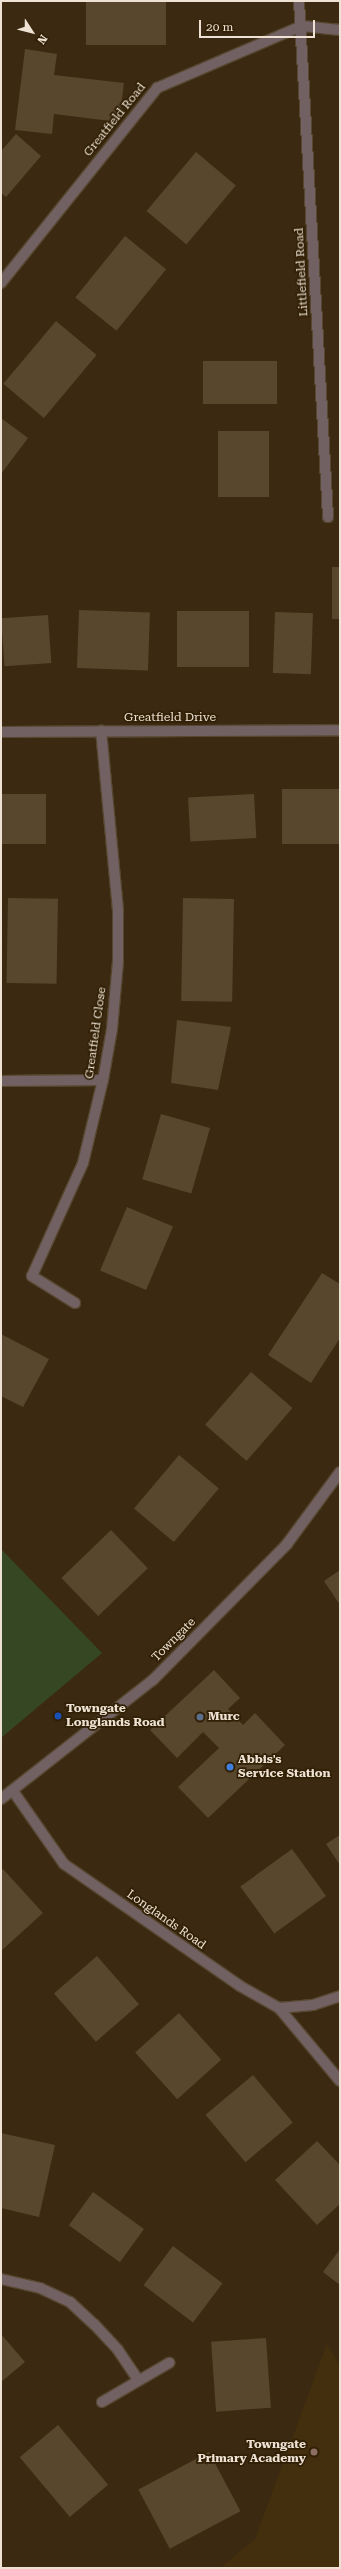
<!DOCTYPE html>
<style>
body{margin:0}
#map{position:relative;width:341px;height:2569px;overflow:hidden;background:#3b2a11;font-family:"Roboto Serif",serif}
div>[style]{position:absolute}
.built>*{inset:0;background:#432e0d}
.green>*{inset:0;background:#364724}
.building>*{inset:0;background:#58462d;transform-origin:0 0}
.roads{filter:drop-shadow(1px 0 #574730) drop-shadow(-1px 0 #574730) drop-shadow(0 1px #574730) drop-shadow(0 -1px #574730)}
.minor>*{height:10px;margin:-5px;padding:0 5px;transform-origin:5px;border-radius:5px;background:#716162}
.tertiary>*{height:10px;margin:-5px;padding:0 5px;transform-origin:5px;border-radius:5px;background:#716162}
.dots>*{width:11px;height:11px;translate:-50% -50%;box-sizing:border-box;border:2px solid #312006;border-radius:50%}
span{translate:-50% -50%;white-space:nowrap;text-align:center;line-height:1.15;-webkit-text-stroke:3.5px #312006;paint-order:stroke}
.street-label{font-size:12px;color:#ede2d3}
.poi-label{font-size:12px;color:#ede2d3;font-weight:700}
.left{translate:0 -50%;text-align:left}
.right{translate:-100% -50%;text-align:right}
.frame{position:absolute;inset:0;border:2px solid #ede2d3;pointer-events:none}
.north{position:absolute;left:12px;top:12px;width:40px;height:40px;-webkit-text-stroke:3px #312006;paint-order:stroke;rotate:126deg;font-size:11px;font-weight:700;line-height:16px;text-align:center;color:#ede2d3}
.north::after{content:'';display:block;margin:auto;width:14px;height:18px;background:#ede2d3;clip-path:polygon(50% 0,100% 100%,50% 72%,0 100%)}
.scale{position:absolute;left:199px;top:20px;width:116px;height:18px;box-sizing:border-box;border:2px solid #ede2d3;border-top:0;padding-left:5px;font-size:12px;line-height:14px;white-space:nowrap;color:#ede2d3;-webkit-text-stroke:3px #312006;paint-order:stroke}
</style>
<div id="map">
<div class="built">
<i style="clip-path:polygon(327px 2344px,340px 2366px,340px 2568px,220px 2568px,255px 2539px)"></i>
</div>
<div class="green">
<i style="clip-path:polygon(1px 1549px,102px 1653px,1px 1738px)"></i>
</div>
<div class="building">
<i style="left:86px;top:1px;width:80px;height:44px"></i>
<i style="clip-path:polygon(25px 49px,57px 54px,54px 75px,124px 83px,119px 122px,54px 114px,52px 134px,15px 130px)"></i>
<i style="clip-path:polygon(16px 134px,41px 156px,6px 197px,1px 193px,1px 151px)"></i>
<i style="left:196px;top:152px;width:52px;height:77px;rotate:40deg"></i>
<i style="left:125px;top:236px;width:53px;height:79px;rotate:39deg"></i>
<i style="left:56px;top:321px;width:53px;height:82px;rotate:40deg"></i>
<i style="left:203px;top:361px;width:74px;height:43px"></i>
<i style="clip-path:polygon(1px 418px,28px 438px,1px 474px)"></i>
<i style="left:218px;top:431px;width:51px;height:66px"></i>
<i style="left:332px;top:567px;width:8px;height:52px"></i>
<i style="left:79px;top:610px;width:71px;height:58px;rotate:2deg"></i>
<i style="left:177px;top:611px;width:72px;height:56px"></i>
<i style="left:275px;top:612px;width:38px;height:61px;rotate:2deg"></i>
<i style="left:48px;top:615px;width:48px;height:47px;rotate:86deg"></i>
<i style="left:282px;top:789px;width:58px;height:55px"></i>
<i style="left:1px;top:794px;width:45px;height:50px"></i>
<i style="left:254px;top:794px;width:44px;height:66px;rotate:87deg"></i>
<i style="left:8px;top:898px;width:50px;height:85px;rotate:1deg"></i>
<i style="left:183px;top:898px;width:51px;height:103px;rotate:1deg"></i>
<i style="clip-path:polygon(177px 1020px,231px 1027px,218px 1090px,171px 1083px)"></i>
<i style="left:161px;top:1114px;width:51px;height:68px;rotate:16deg"></i>
<i style="left:127px;top:1207px;width:50px;height:69px;rotate:23deg"></i>
<i style="clip-path:polygon(322px 1273px,340px 1284px,340px 1338px,311px 1383px,268px 1355px)"></i>
<i style="clip-path:polygon(1px 1334px,49px 1359px,23px 1407px,1px 1396px)"></i>
<i style="left:251px;top:1372px;width:55px;height:70px;rotate:41deg"></i>
<i style="left:179px;top:1455px;width:52px;height:70px;rotate:40deg"></i>
<i style="left:111px;top:1530px;width:53px;height:69px;rotate:46deg"></i>
<i style="clip-path:polygon(340px 1570px,340px 1605px,324px 1581px)"></i>
<i style="clip-path:polygon(214px 1670px,240px 1698px,228px 1709px,243px 1725px,255px 1713px,285px 1745px,208px 1818px,178px 1787px,219px 1748px,203px 1732px,177px 1758px,150px 1730px)"></i>
<i style="clip-path:polygon(340px 1835px,340px 1865px,326px 1844px)"></i>
<i style="left:292px;top:1849px;width:58px;height:64px;rotate:54deg"></i>
<i style="clip-path:polygon(3px 1869px,43px 1913px,1px 1951px,1px 1870px)"></i>
<i style="left:97px;top:1956px;width:64px;height:57px;rotate:49deg"></i>
<i style="left:179px;top:2013px;width:63px;height:59px;rotate:48deg"></i>
<i style="left:253px;top:2075px;width:62px;height:62px;rotate:50deg"></i>
<i style="clip-path:polygon(1px 2133px,55px 2145px,39px 2217px,1px 2208px)"></i>
<i style="clip-path:polygon(317px 2141px,340px 2165px,340px 2204px,317px 2225px,275px 2180px)"></i>
<i style="left:93px;top:2192px;width:63px;height:41px;rotate:36deg"></i>
<i style="left:173px;top:2246px;width:62px;height:49px;rotate:37deg"></i>
<i style="clip-path:polygon(340px 2249px,340px 2285px,323px 2272px)"></i>
<i style="clip-path:polygon(1px 2334px,25px 2362px,1px 2382px)"></i>
<i style="left:266px;top:2338px;width:70px;height:55px;rotate:86deg"></i>
<i style="left:58px;top:2425px;width:78px;height:50px;rotate:50deg"></i>
<i style="left:209px;top:2452px;width:67px;height:80px;rotate:62deg"></i>
</div>
<div class="roads">
<div class="minor">
<i style="left:299px;top:1px;width:517px;rotate:86.78deg"></i>
<i style="left:1px;top:283px;width:250px;rotate:-51.3deg"></i>
<i style="left:157px;top:88px;width:158px;rotate:-23.2deg"></i>
<i style="left:302px;top:26px;width:38px;rotate:6deg"></i>
<i style="left:1px;top:732px;width:339px;rotate:-0.3deg"></i>
<i style="left:1px;top:1081px;width:102px;rotate:-0.6deg"></i>
<i style="left:75px;top:1303px;width:51px;rotate:-147.9deg"></i>
<i style="left:32px;top:1276px;width:124px;rotate:-65.7deg"></i>
<i style="left:83px;top:1163px;width:85px;rotate:-76.5deg"></i>
<i style="left:103px;top:1080px;width:52px;rotate:-80deg"></i>
<i style="left:112px;top:1029px;width:67px;rotate:-84.9deg"></i>
<i style="left:118px;top:962px;width:52px;rotate:-90deg"></i>
<i style="left:118px;top:910px;width:180px;rotate:-95.4deg"></i>
<i style="left:13px;top:1791px;width:89px;rotate:55.1deg"></i>
<i style="left:64px;top:1864px;width:214px;rotate:34.7deg"></i>
<i style="left:240px;top:1986px;width:45px;rotate:29.4deg"></i>
<i style="left:279px;top:2008px;width:34px;rotate:-5deg"></i>
<i style="left:313px;top:2005px;width:28px;rotate:-18deg"></i>
<i style="left:279px;top:2008px;width:95px;rotate:50.1deg"></i>
<i style="left:1px;top:2279px;width:40px;rotate:13deg"></i>
<i style="left:40px;top:2288px;width:33px;rotate:25deg"></i>
<i style="left:70px;top:2302px;width:33px;rotate:43deg"></i>
<i style="left:94px;top:2324px;width:35px;rotate:47deg"></i>
<i style="left:118px;top:2350px;width:36px;rotate:56deg"></i>
<i style="left:102px;top:2402px;width:78px;rotate:-30.2deg"></i>
</div>
<div class="tertiary">
<i style="left:1px;top:1799px;width:193px;rotate:-38.1deg"></i>
<i style="left:153px;top:1680px;width:191px;rotate:-45.4deg"></i>
<i style="left:287px;top:1544px;width:89px;rotate:-53.6deg"></i>
</div>
</div>
<div class="dots">
<i style="left:58px;top:1716px;background:#1a4fb4"></i>
<i style="left:200px;top:1717px;background:#5c6f8a"></i>
<i style="left:230px;top:1767px;background:#3f7fe0"></i>
<i style="left:314px;top:2452px;background:#8d6e63"></i>
</div>
<div class="street-label">
<span style="left:115px;top:120px;rotate:-51deg">Greatfield Road</span>
<span style="left:302px;top:272px;rotate:-93deg">Littlefield Road</span>
<span style="left:170px;top:718px">Greatfield Drive</span>
<span style="left:96px;top:1033px;rotate:-82deg">Greatfield Close</span>
<span style="left:174px;top:1640px;rotate:-45deg">Towngate</span>
<span style="left:166px;top:1920px;rotate:35deg">Longlands Road</span>
</div>
<div class="poi-label">
<span class="left" style="left:66px;top:1716px">Towngate<br>Longlands Road</span>
<span class="left" style="left:208px;top:1717px">Murc</span>
<span class="left" style="left:238px;top:1767px">Abbis's<br>Service Station</span>
<span class="right" style="left:306px;top:2452px">Towngate<br>Primary Academy</span>
</div>
<div class="frame"></div>
<div class="north">N</div>
<div class="scale">20 m</div>
</div>
